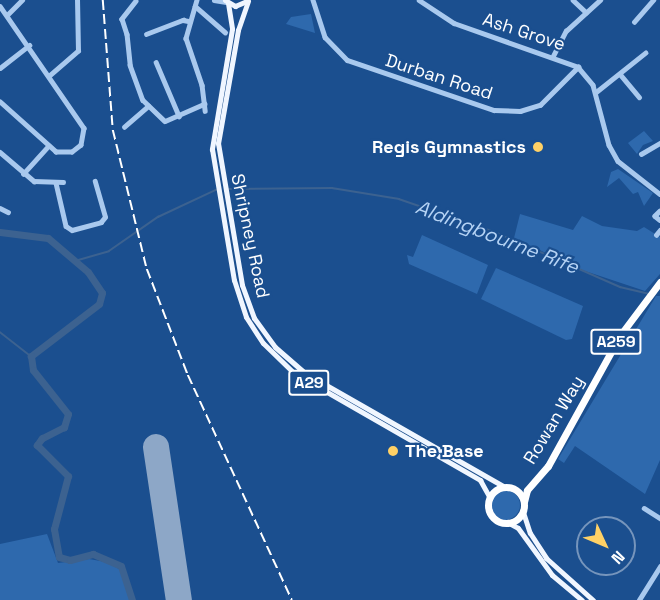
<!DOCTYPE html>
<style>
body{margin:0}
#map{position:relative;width:660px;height:600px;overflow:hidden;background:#1b4f8f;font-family:"Space Grotesk",sans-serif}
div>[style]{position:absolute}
.green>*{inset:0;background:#2e69ad}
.round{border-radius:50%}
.stream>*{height:1.5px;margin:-0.75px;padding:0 0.75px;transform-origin:0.75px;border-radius:0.75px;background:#3c6290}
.river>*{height:7px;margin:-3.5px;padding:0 3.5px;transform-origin:3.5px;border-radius:3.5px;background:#3c6290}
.runway>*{height:26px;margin:-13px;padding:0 13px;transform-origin:13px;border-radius:13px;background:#8da7c7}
.minor>*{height:4.5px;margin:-2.25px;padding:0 2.25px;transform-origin:2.25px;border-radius:2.25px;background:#a9c9ee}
.major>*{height:5px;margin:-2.5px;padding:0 2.5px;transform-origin:2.5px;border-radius:2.5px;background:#f0f6ff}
.highway>*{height:7px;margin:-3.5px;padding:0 3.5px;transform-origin:3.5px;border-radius:3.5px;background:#fff}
.highway>.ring{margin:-3.5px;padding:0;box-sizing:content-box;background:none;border:7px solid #fff;border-radius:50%}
.rail>*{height:1.5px;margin-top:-0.75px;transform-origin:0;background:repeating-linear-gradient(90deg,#fff 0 10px,transparent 0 14.5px)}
.dots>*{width:16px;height:16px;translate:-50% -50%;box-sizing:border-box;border:3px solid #1b4f8f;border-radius:50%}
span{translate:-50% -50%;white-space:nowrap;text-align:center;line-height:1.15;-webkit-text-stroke:4.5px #1b4f8f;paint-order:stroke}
.shield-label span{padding:2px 4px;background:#1b4f8f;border:2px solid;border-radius:4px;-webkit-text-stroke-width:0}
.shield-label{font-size:16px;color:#fff;font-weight:700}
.street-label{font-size:18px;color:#fff}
.poi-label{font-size:18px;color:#fff;font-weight:700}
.right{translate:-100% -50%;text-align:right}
.left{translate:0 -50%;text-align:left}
.water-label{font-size:20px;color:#b5d3f5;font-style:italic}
.north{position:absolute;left:576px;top:516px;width:60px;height:60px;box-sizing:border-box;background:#1b4f8f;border:2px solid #7695bc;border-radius:50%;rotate:134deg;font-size:16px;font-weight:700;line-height:24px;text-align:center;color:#fff}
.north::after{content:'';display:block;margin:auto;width:21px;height:27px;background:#ffd166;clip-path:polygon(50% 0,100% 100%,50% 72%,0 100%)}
</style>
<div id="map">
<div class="green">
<i style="clip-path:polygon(311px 14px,315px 33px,286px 24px,291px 17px)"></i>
<i style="clip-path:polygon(644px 131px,653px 141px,643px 145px,637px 154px,628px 143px)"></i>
<i style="clip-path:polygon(618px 169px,653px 193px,644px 206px,638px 192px,633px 194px,619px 178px,607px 187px,611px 172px)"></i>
<i style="clip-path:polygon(520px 214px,573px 230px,582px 216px,602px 226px,637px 231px,644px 227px,660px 237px,660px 274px,645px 291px,582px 270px,514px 238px)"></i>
<i style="clip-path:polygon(422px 235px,488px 265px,477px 294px,409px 264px,407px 255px,413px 257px)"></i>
<i style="clip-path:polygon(496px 268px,583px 306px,572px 339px,566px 340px,481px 299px)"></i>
<i style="clip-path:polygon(656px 296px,660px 296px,660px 460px,645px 494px,575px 446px,564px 463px,558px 459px)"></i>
<i class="round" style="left:490px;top:490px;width:30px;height:30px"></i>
<i style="clip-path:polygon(47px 534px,58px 563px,89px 559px,106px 562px,123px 571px,130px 600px,0 600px,0 544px)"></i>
</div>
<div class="stream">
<i style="left:227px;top:189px;width:105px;rotate:-0.5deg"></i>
<i style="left:332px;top:188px;width:68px;rotate:9.3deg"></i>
<i style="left:399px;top:199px;width:102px;rotate:19deg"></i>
<i style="left:495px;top:232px;width:137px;rotate:23.7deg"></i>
<i style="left:620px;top:287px;width:28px;rotate:13deg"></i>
<i style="left:75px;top:261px;width:35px;rotate:-16deg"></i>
<i style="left:109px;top:251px;width:60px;rotate:-34.8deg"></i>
<i style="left:158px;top:217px;width:64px;rotate:-25deg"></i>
<i style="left:0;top:332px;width:39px;rotate:38deg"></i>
</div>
<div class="river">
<i style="left:0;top:232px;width:48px;rotate:7.1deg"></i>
<i style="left:48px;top:238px;width:52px;rotate:40.4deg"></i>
<i style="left:88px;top:272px;width:25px;rotate:56deg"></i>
<i style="left:102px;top:293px;width:11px;rotate:105deg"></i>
<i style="left:99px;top:304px;width:86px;rotate:142.6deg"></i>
<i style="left:31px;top:356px;width:14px;rotate:82deg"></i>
<i style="left:33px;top:370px;width:56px;rotate:51.5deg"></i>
<i style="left:68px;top:414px;width:14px;rotate:107deg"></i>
<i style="left:64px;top:427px;width:25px;rotate:153deg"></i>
<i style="left:42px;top:438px;width:9px;rotate:126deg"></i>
<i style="left:37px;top:445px;width:44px;rotate:45deg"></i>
<i style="left:68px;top:476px;width:55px;rotate:104.8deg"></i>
<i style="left:54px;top:529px;width:28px;rotate:80deg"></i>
<i style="left:59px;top:557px;width:11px;rotate:15deg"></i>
<i style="left:70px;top:560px;width:24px;rotate:-15deg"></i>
<i style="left:93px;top:554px;width:30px;rotate:23deg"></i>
<i style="left:121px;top:566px;width:36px;rotate:72deg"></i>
</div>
<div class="runway">
<i style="left:156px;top:447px;width:155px;rotate:81.5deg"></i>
</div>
<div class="minor">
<i style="left:197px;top:0;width:40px;rotate:106deg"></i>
<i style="left:186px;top:38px;width:50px;rotate:71.2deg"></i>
<i style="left:202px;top:85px;width:26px;rotate:83deg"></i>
<i style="left:214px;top:0;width:12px;rotate:9deg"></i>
<i style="left:313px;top:0;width:39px;rotate:72deg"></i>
<i style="left:325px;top:37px;width:32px;rotate:46deg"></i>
<i style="left:347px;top:60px;width:155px;rotate:18.8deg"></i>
<i style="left:494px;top:110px;width:26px;rotate:2deg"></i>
<i style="left:520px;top:111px;width:21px;rotate:-17deg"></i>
<i style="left:540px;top:105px;width:54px;rotate:-45deg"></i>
<i style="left:419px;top:0;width:42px;rotate:33.3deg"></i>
<i style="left:454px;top:23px;width:132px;rotate:19.5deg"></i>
<i style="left:578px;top:67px;width:23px;rotate:50deg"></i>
<i style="left:593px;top:85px;width:62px;rotate:75.1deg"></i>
<i style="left:609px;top:145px;width:18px;rotate:61deg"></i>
<i style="left:618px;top:161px;width:53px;rotate:38.2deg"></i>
<i style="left:573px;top:0;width:18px;rotate:43deg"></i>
<i style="left:136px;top:1px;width:23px;rotate:128deg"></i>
<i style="left:122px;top:19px;width:16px;rotate:72deg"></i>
<i style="left:127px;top:34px;width:31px;rotate:84deg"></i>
<i style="left:130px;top:65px;width:37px;rotate:70deg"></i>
<i style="left:143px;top:100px;width:30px;rotate:44deg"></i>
<i style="left:165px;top:121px;width:43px;rotate:-23.6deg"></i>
<i style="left:0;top:6px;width:148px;rotate:55.5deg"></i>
<i style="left:84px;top:128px;width:17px;rotate:100deg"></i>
<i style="left:81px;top:145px;width:11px;rotate:142deg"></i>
<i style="left:72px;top:152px;width:16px;rotate:180deg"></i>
<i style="left:56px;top:152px;width:75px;rotate:-138.2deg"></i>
<i style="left:195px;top:6px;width:40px;rotate:41deg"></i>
<i style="left:7px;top:15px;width:21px;rotate:-45deg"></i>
<i style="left:634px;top:22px;width:29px;rotate:-49deg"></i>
<i style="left:146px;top:34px;width:40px;rotate:-21deg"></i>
<i style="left:183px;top:20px;width:5px;rotate:11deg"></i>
<i style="left:553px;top:56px;width:28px;rotate:-63deg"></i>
<i style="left:566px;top:31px;width:46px;rotate:-42.4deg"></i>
<i style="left:156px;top:62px;width:59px;rotate:66.9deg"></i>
<i style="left:0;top:68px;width:37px;rotate:-38deg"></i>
<i style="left:620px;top:74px;width:30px;rotate:50deg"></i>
<i style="left:50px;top:75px;width:37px;rotate:-41deg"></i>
<i style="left:78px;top:51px;width:51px;rotate:-91.1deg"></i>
<i style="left:596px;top:92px;width:63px;rotate:-38.5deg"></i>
<i style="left:124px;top:127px;width:32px;rotate:-41deg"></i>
<i style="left:0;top:152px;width:45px;rotate:40.5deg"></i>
<i style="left:34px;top:181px;width:29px;rotate:2deg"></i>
<i style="left:641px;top:154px;width:22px;rotate:-30deg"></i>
<i style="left:23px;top:174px;width:38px;rotate:-48deg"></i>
<i style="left:56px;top:183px;width:44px;rotate:76.9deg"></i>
<i style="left:66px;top:226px;width:7px;rotate:34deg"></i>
<i style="left:72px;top:230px;width:30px;rotate:-15deg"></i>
<i style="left:101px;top:222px;width:6px;rotate:-51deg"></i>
<i style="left:105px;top:217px;width:37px;rotate:-106deg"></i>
<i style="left:0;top:208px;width:9px;rotate:27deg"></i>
<i style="left:660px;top:211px;width:7px;rotate:135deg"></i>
<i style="left:655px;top:216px;width:6px;rotate:39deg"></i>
<i style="left:656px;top:235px;width:6px;rotate:-51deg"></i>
<i style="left:644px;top:508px;width:19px;rotate:32deg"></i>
<i style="left:639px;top:600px;width:40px;rotate:-58deg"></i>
</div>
<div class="major">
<i style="left:225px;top:0;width:12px;rotate:31deg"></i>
<i style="left:235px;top:6px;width:13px;rotate:-23deg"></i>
<i style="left:248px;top:1px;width:31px;rotate:109deg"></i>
<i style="left:238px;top:30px;width:115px;rotate:100deg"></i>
<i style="left:218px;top:143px;width:144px;rotate:80.4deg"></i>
<i style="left:242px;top:285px;width:35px;rotate:70deg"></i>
<i style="left:254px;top:318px;width:36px;rotate:54deg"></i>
<i style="left:275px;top:347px;width:40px;rotate:41deg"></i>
<i style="left:305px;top:373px;width:230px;rotate:29.7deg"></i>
<i style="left:228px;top:3px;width:26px;rotate:81deg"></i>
<i style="left:232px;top:29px;width:122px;rotate:99.5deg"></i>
<i style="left:212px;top:149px;width:133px;rotate:80.5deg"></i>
<i style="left:234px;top:280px;width:39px;rotate:72deg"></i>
<i style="left:246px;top:317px;width:31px;rotate:57deg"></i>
<i style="left:263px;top:343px;width:43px;rotate:44.1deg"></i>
<i style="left:294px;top:373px;width:215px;rotate:29.9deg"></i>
<i style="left:480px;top:480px;width:21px;rotate:61deg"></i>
<i style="left:523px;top:512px;width:22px;rotate:72deg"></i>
<i style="left:530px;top:533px;width:30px;rotate:57deg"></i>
<i style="left:546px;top:558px;width:63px;rotate:41.8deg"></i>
<i style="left:509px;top:523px;width:10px;rotate:29deg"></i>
<i style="left:518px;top:528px;width:58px;rotate:54.1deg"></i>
<i style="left:552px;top:575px;width:39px;rotate:40deg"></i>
</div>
<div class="highway">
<i class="ring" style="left:488px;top:487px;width:29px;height:29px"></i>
<i style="left:524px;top:502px;width:12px;rotate:-76deg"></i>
<i style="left:527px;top:490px;width:32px;rotate:-49deg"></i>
<i style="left:548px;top:466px;width:151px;rotate:-61.1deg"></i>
<i style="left:621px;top:334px;width:65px;rotate:-53.1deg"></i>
</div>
<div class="rail">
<i style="left:103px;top:0;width:130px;rotate:85.6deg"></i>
<i style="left:113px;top:130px;width:143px;rotate:76.3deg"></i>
<i style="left:147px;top:269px;width:114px;rotate:68.9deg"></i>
<i style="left:188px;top:375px;width:248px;rotate:65.2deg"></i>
</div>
<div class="dots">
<i style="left:538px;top:147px;background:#ffd166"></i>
<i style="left:393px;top:451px;background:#ffd166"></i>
</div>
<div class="shield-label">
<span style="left:616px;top:342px">A259</span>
<span style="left:309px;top:383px">A29</span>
</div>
<div class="street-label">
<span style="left:524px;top:32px;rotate:18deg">Ash Grove</span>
<span style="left:439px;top:77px;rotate:18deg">Durban Road</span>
<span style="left:250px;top:236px;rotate:78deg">Shripney Road</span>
<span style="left:554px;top:420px;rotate:-59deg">Rowan Way</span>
</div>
<div class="poi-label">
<span class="right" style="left:526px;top:147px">Regis Gymnastics</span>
<span class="left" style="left:405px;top:451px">The Base</span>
</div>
<div class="water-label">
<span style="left:497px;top:237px;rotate:21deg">Aldingbourne Rife</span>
</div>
<div class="north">N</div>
</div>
